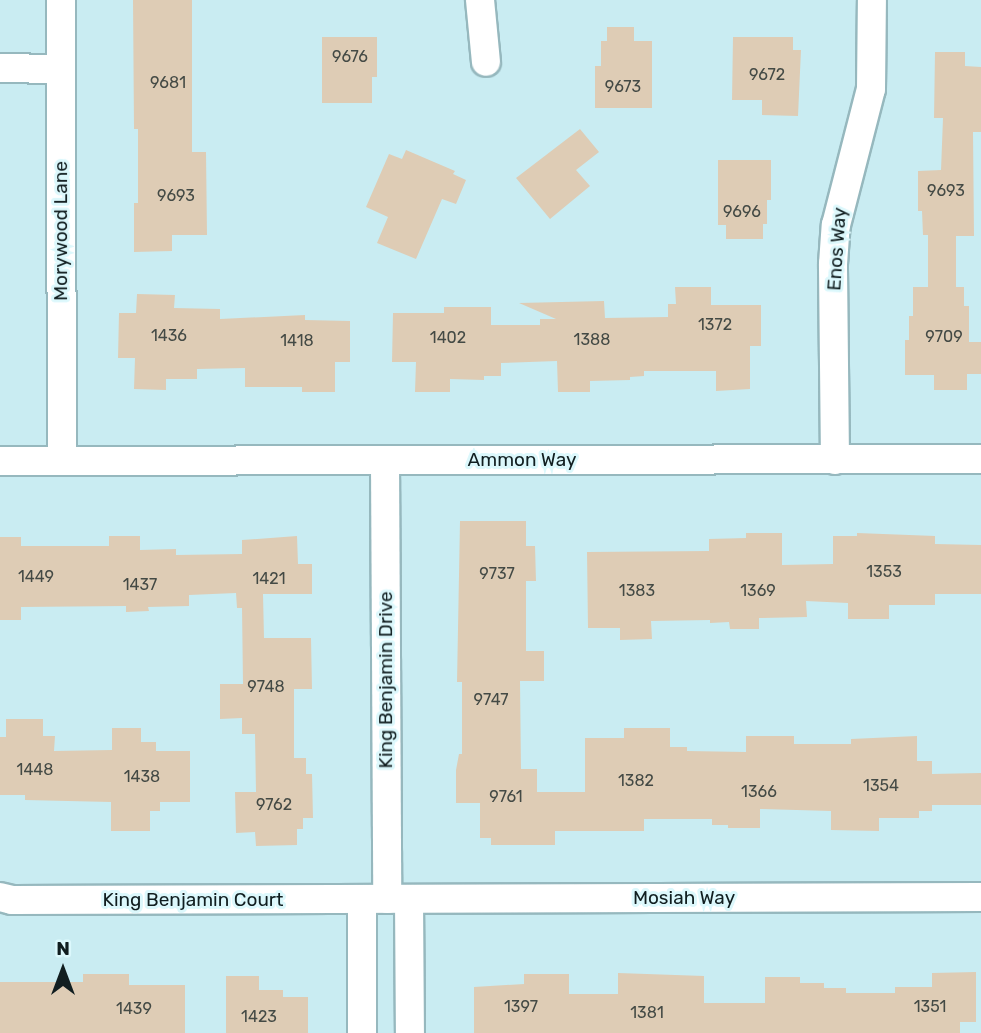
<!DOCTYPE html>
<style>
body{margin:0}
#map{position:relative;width:981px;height:1033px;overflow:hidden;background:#c9ecf2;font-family:Rubik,sans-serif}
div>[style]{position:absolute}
.building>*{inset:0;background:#deccb5}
.roads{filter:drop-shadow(2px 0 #96b8be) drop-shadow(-2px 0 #96b8be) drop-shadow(0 2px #96b8be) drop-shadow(0 -2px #96b8be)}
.minor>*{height:28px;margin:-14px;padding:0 14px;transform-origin:14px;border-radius:14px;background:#fff}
span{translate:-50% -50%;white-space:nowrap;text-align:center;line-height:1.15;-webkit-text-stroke:6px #dcf8fc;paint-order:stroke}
.number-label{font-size:16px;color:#444a45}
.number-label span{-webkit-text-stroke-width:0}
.street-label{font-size:19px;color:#111e20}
.north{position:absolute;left:28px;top:935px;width:70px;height:70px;-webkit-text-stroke:5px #dcf8fc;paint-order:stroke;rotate:0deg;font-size:19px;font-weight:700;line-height:28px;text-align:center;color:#111e20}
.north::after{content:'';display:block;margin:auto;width:24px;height:32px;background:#111e20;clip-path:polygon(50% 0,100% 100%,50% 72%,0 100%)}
</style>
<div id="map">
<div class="building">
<i style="clip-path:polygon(133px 0,192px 0,192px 152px,206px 152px,207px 235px,172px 235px,172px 251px,134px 252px,134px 203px,138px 203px,138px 129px,134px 129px)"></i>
<i style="clip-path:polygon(607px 27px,634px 27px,634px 41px,652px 41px,652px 108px,595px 108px,595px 66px,601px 66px,601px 41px,607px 41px)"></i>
<i style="clip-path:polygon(322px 37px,377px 37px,377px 77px,372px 77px,372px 103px,322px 103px)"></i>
<i style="clip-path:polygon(733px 37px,793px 37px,793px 50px,801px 50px,798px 116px,762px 115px,762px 100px,732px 100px)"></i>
<i style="clip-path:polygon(935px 52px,965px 52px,965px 66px,981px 67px,981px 132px,973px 132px,974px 236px,956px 236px,956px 287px,964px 287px,964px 306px,969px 306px,969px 342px,981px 342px,981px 374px,967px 374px,967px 390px,934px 390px,934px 375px,905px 375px,905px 340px,909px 340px,909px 316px,913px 316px,913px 287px,928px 287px,928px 235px,923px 235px,922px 211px,918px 211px,918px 171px,941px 170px,943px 118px,934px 118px)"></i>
<i style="clip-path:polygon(580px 129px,599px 152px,576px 170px,590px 186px,550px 219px,516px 178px)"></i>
<i style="clip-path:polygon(406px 150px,455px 171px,453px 174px,466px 180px,456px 204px,442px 199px,416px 259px,377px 243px,388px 217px,366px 207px,389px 154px,402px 159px)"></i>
<i style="clip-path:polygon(718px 160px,771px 160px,771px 200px,767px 200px,767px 224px,763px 224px,763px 239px,726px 239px,726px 225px,718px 225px)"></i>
<i style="clip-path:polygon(675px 287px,711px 287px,711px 305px,761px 305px,761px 346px,750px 346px,750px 389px,716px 391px,716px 371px,644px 371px,644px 376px,630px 377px,630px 380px,590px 381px,590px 392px,558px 392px,557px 361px,501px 363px,501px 376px,484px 376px,484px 380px,450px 379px,450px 392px,415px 392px,416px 362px,392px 362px,393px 313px,444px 313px,444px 307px,491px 307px,491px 325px,540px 325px,540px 319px,556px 319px,519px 303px,604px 301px,605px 318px,668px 317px,668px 304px,676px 304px)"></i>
<i style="clip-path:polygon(137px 294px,175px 295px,174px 308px,220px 309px,220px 319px,305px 315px,305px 320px,350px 321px,350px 362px,335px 362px,335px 392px,302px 392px,302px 387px,245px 387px,245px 368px,197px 369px,197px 379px,166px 379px,166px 390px,134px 389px,135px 358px,118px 358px,119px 313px,136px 313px)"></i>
<i style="clip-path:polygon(460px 521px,526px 521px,526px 546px,535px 546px,536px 581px,526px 581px,526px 651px,544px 651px,544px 681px,520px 681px,521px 769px,537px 769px,537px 792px,585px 792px,585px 738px,624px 738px,624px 728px,670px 728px,670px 747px,687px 747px,687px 751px,746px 752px,746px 736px,794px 736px,794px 744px,851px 744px,851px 739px,917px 736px,917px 761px,932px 761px,932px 774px,981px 773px,981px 805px,932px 805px,932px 811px,919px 811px,919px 818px,879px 818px,879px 831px,831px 830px,831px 811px,760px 809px,760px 828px,728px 828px,728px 825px,712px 825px,712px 819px,644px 819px,644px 831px,555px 831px,555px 845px,491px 845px,491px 838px,480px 838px,480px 803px,456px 803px,456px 770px,459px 754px,462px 754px,462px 682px,457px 682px)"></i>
<i style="clip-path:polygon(746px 533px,782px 533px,782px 565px,833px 564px,833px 536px,857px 536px,857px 533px,935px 536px,935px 544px,981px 545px,981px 594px,935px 594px,935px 605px,889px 605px,889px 619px,848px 619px,848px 603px,806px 601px,807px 617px,759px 618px,759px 629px,730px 629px,729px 622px,710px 623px,710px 620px,651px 621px,652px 639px,620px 640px,620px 628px,588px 628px,587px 552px,709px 551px,709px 539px,746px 538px)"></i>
<i style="clip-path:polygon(109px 536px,140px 536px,140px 550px,176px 549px,176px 555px,242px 554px,242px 540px,297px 536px,298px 564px,312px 564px,312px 594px,263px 594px,264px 638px,311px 638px,312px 689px,294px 689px,294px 758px,306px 758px,306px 774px,312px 774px,313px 818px,303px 818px,303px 829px,297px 829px,297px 845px,256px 846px,255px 832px,236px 833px,235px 792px,256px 792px,255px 734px,242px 734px,242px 718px,220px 719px,220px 684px,243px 684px,242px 608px,237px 608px,236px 593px,189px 595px,189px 606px,148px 607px,149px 611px,126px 612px,126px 606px,21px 607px,21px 620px,0 620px,0 537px,21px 537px,21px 546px,109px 546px)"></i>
<i style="clip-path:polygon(6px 719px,43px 719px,43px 736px,55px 736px,54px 751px,112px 750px,112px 728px,141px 728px,141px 742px,156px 742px,156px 751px,190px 751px,190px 802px,160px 802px,160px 811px,150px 811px,150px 831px,111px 831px,111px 802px,25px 800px,25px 795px,0 795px,0 737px,6px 737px)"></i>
<i style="clip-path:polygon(976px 972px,976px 1022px,960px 1022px,960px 1033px,474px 1033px,474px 987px,524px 984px,524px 974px,569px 974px,569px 994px,618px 994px,618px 973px,704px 976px,704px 1003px,765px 1003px,765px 977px,800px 977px,800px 983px,824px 983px,824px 988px,846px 988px,846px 993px,895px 993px,895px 987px,932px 987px,932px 973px)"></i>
<i style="clip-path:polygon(83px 974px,129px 974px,129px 985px,185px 985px,185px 1033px,0 1033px,0 982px,83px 982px)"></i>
<i style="clip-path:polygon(226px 976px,259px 976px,259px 990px,283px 990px,283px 997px,308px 997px,308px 1033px,226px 1033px)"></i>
</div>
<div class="roads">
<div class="minor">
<i style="left:61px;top:0;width:461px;rotate:89.9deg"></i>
<i style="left:480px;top:0;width:62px;rotate:84.5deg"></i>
<i style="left:0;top:68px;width:60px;rotate:1deg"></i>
<i style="left:835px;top:460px;width:196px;rotate:-90.6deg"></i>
<i style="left:833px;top:264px;width:39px;rotate:-86deg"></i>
<i style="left:836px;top:225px;width:140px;rotate:-75.6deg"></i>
<i style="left:871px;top:89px;width:89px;rotate:-89.4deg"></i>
<i style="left:0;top:461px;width:981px;rotate:-0.12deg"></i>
<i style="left:385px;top:461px;width:438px;rotate:89.7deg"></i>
<i style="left:0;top:897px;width:12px;rotate:14deg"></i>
<i style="left:12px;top:900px;width:969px;rotate:-0.18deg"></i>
<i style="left:362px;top:899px;width:134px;rotate:90deg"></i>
<i style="left:409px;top:899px;width:134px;rotate:89.6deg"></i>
</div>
</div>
<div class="number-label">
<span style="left:350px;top:57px">9676</span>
<span style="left:767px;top:75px">9672</span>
<span style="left:168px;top:83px">9681</span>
<span style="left:623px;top:87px">9673</span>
<span style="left:946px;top:191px">9693</span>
<span style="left:176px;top:196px">9693</span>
<span style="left:742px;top:212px">9696</span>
<span style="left:715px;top:325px">1372</span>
<span style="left:169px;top:336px">1436</span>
<span style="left:944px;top:337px">9709</span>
<span style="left:448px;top:338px">1402</span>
<span style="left:592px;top:340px">1388</span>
<span style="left:297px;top:341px">1418</span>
<span style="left:884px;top:572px">1353</span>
<span style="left:497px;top:574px">9737</span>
<span style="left:36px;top:577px">1449</span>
<span style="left:269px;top:579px">1421</span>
<span style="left:140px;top:585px">1437</span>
<span style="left:637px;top:591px">1383</span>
<span style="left:758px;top:591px">1369</span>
<span style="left:266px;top:687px">9748</span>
<span style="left:491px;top:700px">9747</span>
<span style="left:35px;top:770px">1448</span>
<span style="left:142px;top:777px">1438</span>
<span style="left:636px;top:781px">1382</span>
<span style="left:881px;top:786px">1354</span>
<span style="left:759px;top:792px">1366</span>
<span style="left:506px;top:797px">9761</span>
<span style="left:274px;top:805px">9762</span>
<span style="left:521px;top:1007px">1397</span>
<span style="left:930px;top:1007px">1351</span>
<span style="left:134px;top:1009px">1439</span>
<span style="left:647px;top:1013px">1381</span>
<span style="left:259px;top:1017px">1423</span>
</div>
<div class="street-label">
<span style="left:61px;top:231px;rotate:-90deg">Morywood Lane</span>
<span style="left:837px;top:249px;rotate:-86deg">Enos Way</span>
<span style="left:522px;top:460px">Ammon Way</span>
<span style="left:386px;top:680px;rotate:-90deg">King Benjamin Drive</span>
<span style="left:684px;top:898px">Mosiah Way</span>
<span style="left:193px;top:900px">King Benjamin Court</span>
</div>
<div class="north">N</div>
</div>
